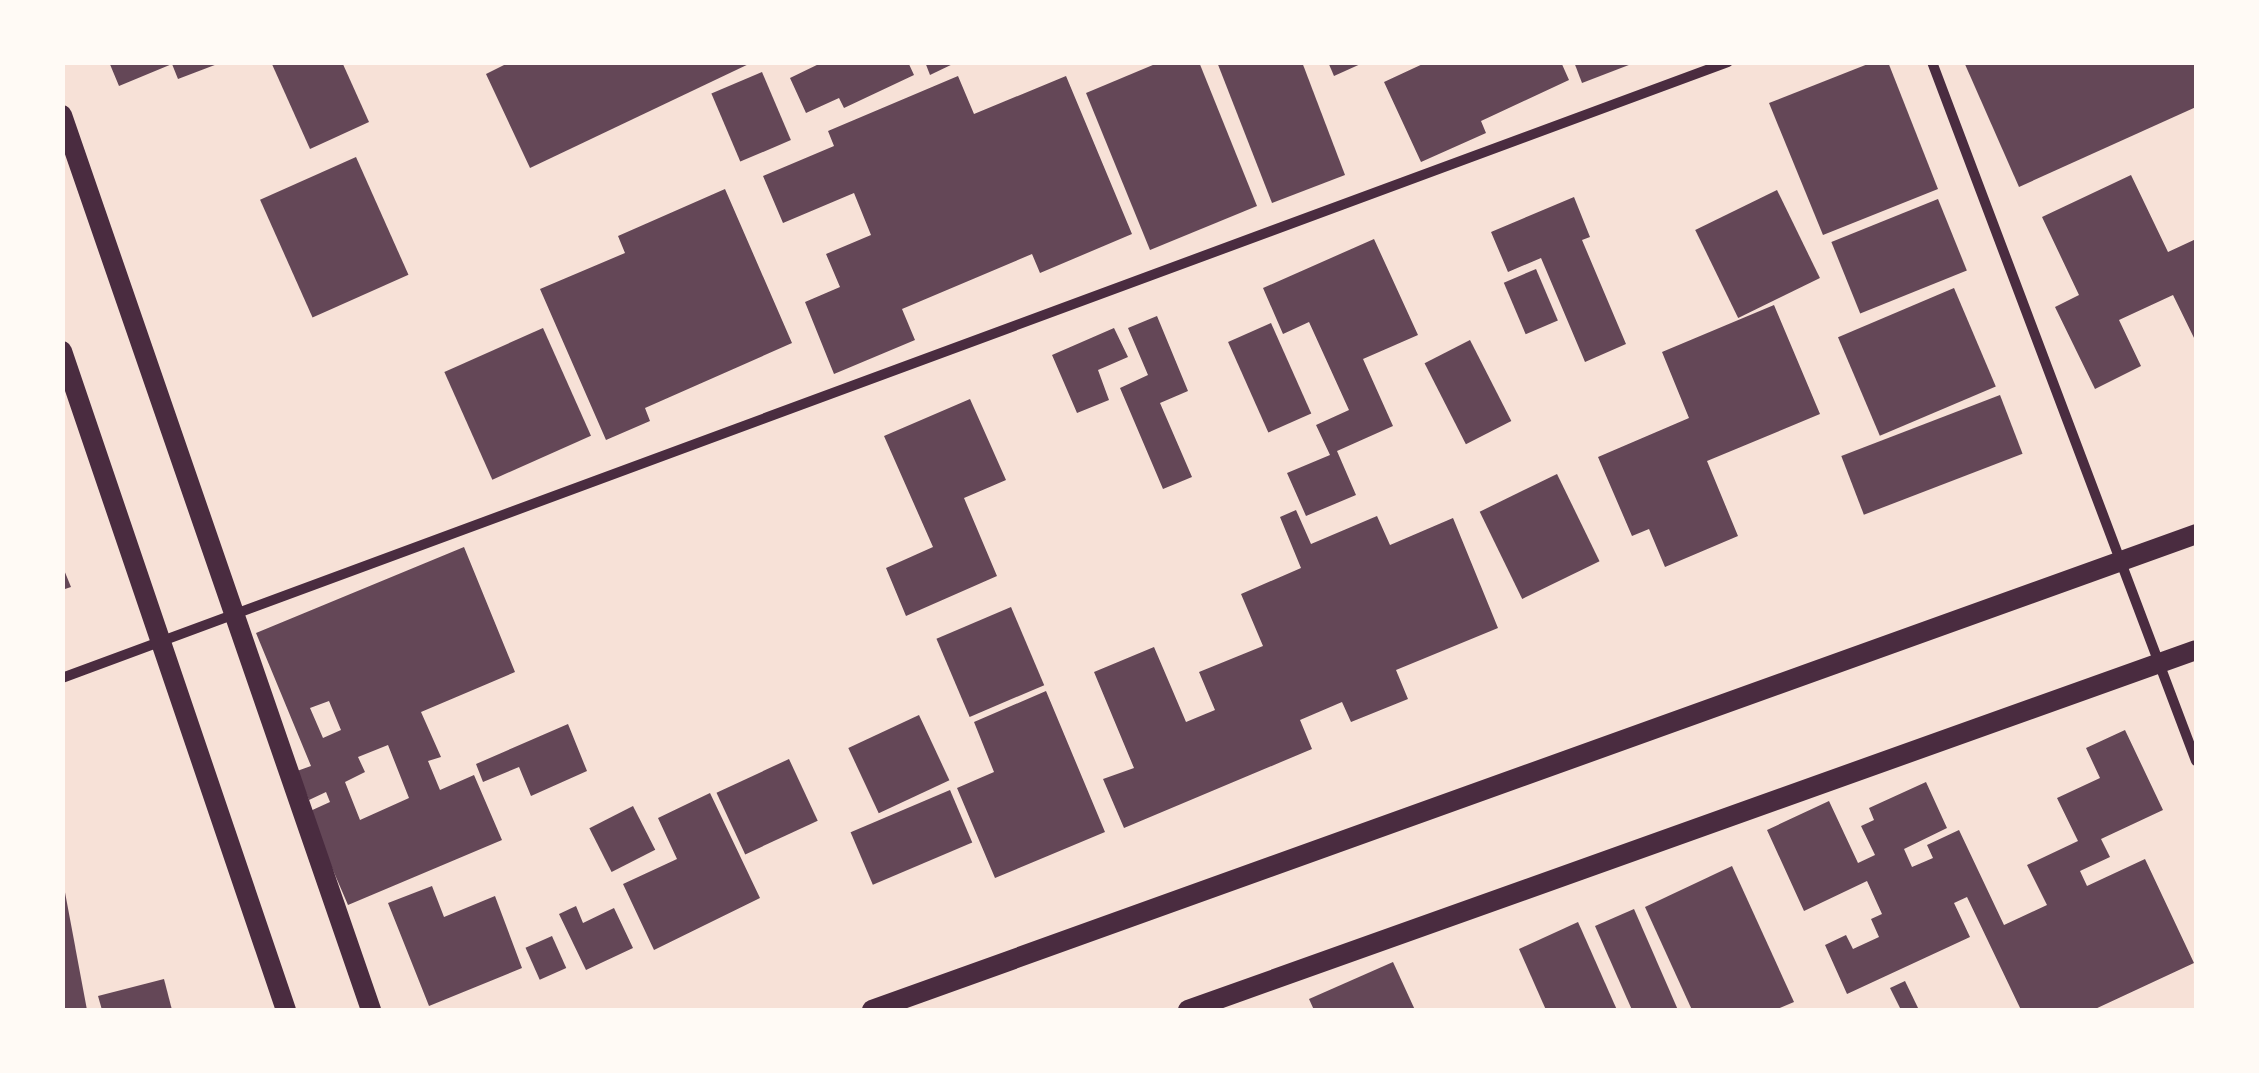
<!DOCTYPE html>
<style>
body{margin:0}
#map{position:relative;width:2259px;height:1073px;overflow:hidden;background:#f7e1d7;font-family:"PT Serif",serif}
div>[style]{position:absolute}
.building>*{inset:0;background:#644757;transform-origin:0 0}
.minor>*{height:10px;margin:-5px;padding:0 5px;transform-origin:5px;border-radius:5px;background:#4a2c40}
.secondary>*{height:20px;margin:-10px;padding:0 10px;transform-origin:10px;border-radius:10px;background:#4a2c40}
span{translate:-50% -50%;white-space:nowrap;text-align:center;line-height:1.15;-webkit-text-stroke:8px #fffaf5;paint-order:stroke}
.frame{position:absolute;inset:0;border:65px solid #fffaf5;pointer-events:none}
</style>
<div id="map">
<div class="building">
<i style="clip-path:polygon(109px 62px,220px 62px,220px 63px,178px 79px,172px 64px,119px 86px)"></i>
<i style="clip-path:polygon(271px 62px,342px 62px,369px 122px,310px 149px)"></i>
<i style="clip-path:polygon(510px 62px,753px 62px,530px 168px,486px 74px)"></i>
<i style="clip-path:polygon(823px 62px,908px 62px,914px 75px,844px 108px,839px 98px,806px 113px,790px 78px)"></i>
<i style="clip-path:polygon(925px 62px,957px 62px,930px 75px)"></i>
<i style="clip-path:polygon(1160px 62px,1199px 62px,1257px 206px,1150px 250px,1086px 93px)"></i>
<i style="clip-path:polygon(1217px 62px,1302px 62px,1345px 175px,1272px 203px)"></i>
<i style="clip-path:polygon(1328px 62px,1365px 62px,1334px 76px)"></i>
<i style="clip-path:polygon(1427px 62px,1561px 62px,1569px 80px,1481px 121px,1486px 133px,1421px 162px,1384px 82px)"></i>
<i style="clip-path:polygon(1574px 62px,1634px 62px,1634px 63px,1582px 83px)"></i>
<i style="clip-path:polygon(1873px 62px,1888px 62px,1938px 189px,1823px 235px,1769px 103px)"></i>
<i style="clip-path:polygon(1964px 62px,2196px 62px,2196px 107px,2019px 187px)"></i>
<i style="left:762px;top:72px;width:74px;height:55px;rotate:67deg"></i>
<i style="clip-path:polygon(958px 76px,974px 114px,1066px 76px,1132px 234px,1040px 273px,1032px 254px,902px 309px,915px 340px,834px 374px,805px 302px,840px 287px,826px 254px,871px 235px,854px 193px,783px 223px,763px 176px,834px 146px,828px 131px)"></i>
<i style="left:356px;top:157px;width:129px;height:105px;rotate:66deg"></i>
<i style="clip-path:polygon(2131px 175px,2168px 252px,2196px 239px,2196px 342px,2173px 295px,2119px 320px,2141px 366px,2095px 389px,2055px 307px,2079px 295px,2042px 217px)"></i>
<i style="clip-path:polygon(725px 189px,792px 343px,645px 408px,650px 421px,606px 440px,540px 289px,625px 253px,618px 236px)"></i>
<i style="left:1777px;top:190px;width:98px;height:91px;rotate:64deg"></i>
<i style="clip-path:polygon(1574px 197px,1590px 237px,1582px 240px,1626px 344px,1585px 362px,1541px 258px,1508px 272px,1491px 232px)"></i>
<i style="left:1938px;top:199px;width:77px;height:115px;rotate:68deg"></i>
<i style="clip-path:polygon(1374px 239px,1418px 335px,1363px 359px,1393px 426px,1337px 451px,1356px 495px,1306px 516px,1287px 473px,1330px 455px,1316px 425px,1349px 410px,1309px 322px,1283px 334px,1263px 288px)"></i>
<i style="left:1536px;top:269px;width:56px;height:35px;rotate:67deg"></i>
<i style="left:1954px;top:288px;width:107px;height:126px;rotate:67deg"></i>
<i style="clip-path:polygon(1774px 305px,1820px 414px,1707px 461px,1738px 536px,1665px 567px,1649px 529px,1632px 536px,1598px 457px,1689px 418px,1662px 352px)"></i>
<i style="clip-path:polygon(1157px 316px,1188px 391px,1160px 403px,1192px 477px,1163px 489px,1120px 388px,1148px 375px,1128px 328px)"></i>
<i style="left:1271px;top:323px;width:99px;height:47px;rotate:66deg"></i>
<i style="left:543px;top:328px;width:118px;height:108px;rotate:66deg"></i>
<i style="clip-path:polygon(1114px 328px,1128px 357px,1098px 370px,1109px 400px,1077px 413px,1052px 355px)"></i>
<i style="left:1470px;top:340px;width:91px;height:51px;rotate:63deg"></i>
<i style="left:2000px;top:395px;width:63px;height:170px;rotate:69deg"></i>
<i style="clip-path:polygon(970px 399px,1006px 480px,964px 498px,997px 576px,906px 616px,886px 568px,933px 547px,884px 436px)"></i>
<i style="left:1557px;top:474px;width:97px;height:86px;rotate:64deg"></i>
<i style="clip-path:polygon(1296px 510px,1311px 544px,1377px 516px,1390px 545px,1453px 518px,1498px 628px,1396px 670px,1408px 699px,1351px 722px,1342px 702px,1300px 720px,1312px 749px,1124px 828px,1103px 779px,1134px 768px,1094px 672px,1154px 647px,1186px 722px,1215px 710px,1199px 672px,1263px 646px,1241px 594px,1301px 568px,1280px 517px)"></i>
<i style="clip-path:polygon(evenodd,464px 547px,515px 672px,421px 712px,441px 757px,428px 761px,440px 790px,474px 775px,502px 840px,348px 905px,308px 812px,330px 802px,326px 792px,309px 800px,297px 771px,311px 766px,256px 633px,464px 547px,329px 701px,341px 730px,323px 738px,310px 708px,329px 701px,464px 547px,388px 745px,409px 798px,360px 820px,345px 782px,365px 772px,358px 757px,388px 745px)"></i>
<i style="clip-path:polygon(62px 565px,71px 587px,62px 590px)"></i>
<i style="left:1011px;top:607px;width:85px;height:81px;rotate:67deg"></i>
<i style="clip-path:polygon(1046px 691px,1105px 832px,995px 878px,957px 788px,994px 772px,974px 722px)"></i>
<i style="left:919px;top:715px;width:72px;height:78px;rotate:65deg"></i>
<i style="clip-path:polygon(568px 724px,587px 771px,531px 796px,519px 767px,483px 782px,476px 764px)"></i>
<i style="clip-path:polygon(2125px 730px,2163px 810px,2101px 839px,2110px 857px,2080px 871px,2087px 886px,2145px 859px,2194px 963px,2093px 1010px,2021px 1010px,1967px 897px,1954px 903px,1970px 937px,1847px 994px,1825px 945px,1846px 935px,1853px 949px,1879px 937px,1871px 919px,1882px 914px,1867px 881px,1804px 911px,1767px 830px,1829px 801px,1858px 863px,1875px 855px,1861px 826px,1874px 820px,1869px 808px,1926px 782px,1947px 828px,1904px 849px,1912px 867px,1933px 858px,1927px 845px,1959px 830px,2004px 925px,2047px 905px,2027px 865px,2078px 841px,2057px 798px,2100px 778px,2086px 748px)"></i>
<i style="left:789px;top:759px;width:68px;height:80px;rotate:65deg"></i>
<i style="left:950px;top:790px;width:57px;height:108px;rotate:67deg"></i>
<i style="clip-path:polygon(710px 793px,760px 898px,654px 950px,623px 884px,677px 859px,658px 818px)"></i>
<i style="left:633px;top:806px;width:49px;height:49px;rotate:63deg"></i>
<i style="clip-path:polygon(1732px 866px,1794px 1002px,1775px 1010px,1692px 1010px,1645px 907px)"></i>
<i style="clip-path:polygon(432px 886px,444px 917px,495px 896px,522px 968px,429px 1006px,388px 903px)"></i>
<i style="clip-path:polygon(62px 887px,64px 887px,87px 1010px,62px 1010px)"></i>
<i style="clip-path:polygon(576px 906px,583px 923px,614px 908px,633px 948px,586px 970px,559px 914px)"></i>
<i style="clip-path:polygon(1634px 909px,1678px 1010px,1632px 1010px,1595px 926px)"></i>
<i style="clip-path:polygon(1578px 922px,1617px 1010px,1546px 1010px,1519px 949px)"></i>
<i style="left:552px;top:936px;width:35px;height:29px;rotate:66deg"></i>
<i style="clip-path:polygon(1393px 962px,1415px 1010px,1314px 1010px,1309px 999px)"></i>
<i style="clip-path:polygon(164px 979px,172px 1010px,102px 1010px,98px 996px)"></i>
<i style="clip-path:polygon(1905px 981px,1919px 1010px,1901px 1010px,1890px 988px)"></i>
</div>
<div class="minor">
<i style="left:1932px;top:62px;width:747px;rotate:69.31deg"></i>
<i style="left:62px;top:678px;width:1776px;rotate:-20.29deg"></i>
</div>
<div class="secondary">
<i style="left:62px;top:115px;width:947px;rotate:70.95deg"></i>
<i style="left:62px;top:351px;width:696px;rotate:71.23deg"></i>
<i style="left:872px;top:1010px;width:1407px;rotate:-19.77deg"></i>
<i style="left:1188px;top:1010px;width:1070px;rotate:-19.65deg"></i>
</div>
<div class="frame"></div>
</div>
